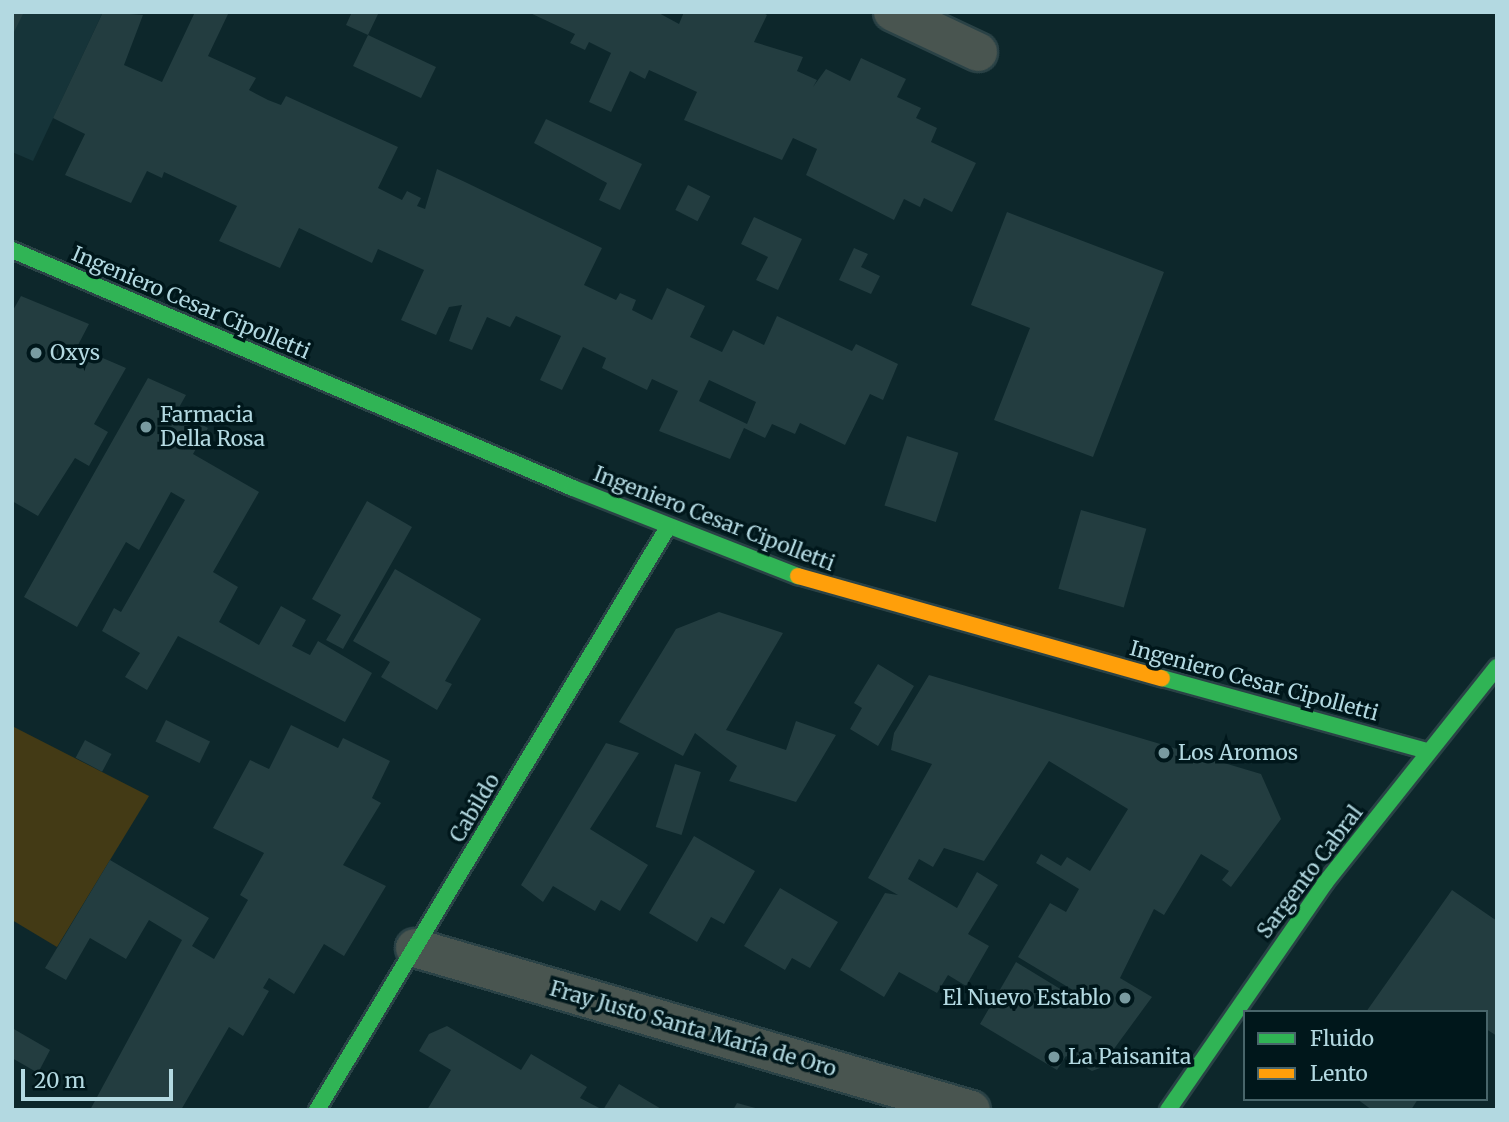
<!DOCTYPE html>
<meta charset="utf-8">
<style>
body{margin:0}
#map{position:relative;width:1509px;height:1122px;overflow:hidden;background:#0d272b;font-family:Merriweather,serif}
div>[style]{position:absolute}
.built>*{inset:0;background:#163439}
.green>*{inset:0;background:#433a15}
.building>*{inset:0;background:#233d40;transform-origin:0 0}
.roads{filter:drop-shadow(2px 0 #2a4246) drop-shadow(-2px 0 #2a4246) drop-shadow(0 2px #2a4246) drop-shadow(0 -2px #2a4246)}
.street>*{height:38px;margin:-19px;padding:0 19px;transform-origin:19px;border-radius:19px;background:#495550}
.fast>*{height:16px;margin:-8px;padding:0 8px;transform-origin:8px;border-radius:8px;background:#30b455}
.slow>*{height:16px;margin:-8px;padding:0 8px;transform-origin:8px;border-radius:8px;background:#ff9f0a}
.dots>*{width:19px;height:19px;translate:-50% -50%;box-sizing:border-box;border:4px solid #00171b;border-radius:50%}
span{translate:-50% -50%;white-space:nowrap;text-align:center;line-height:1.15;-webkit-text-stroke:7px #00171b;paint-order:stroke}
.street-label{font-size:21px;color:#b3d9e1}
.poi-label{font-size:21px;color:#b3d9e1}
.left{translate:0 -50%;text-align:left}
.right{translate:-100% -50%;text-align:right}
.frame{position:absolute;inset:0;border:14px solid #b3d9e1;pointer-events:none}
.legend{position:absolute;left:1243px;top:1010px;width:245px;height:91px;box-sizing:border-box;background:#00171b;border:2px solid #48656a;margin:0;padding:9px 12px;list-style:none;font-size:21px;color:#b3d9e1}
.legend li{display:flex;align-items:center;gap:14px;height:35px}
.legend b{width:35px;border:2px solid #48656a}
.scale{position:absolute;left:21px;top:1069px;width:152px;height:32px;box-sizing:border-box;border:4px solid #b3d9e1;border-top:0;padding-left:9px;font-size:21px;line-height:24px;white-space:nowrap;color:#b3d9e1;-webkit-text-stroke:5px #00171b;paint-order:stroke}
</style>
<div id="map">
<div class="built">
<i style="clip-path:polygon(12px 12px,103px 12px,33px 161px,12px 152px)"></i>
</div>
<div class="green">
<i style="clip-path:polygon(12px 726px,149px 796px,57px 947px,12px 920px)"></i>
</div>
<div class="building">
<i style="clip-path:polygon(12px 12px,24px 12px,12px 36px)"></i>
<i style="clip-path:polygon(evenodd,103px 12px,143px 15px,124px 65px,162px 82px,195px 12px,229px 12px,208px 56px,256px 78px,249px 90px,268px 100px,281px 105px,286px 96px,398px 147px,378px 188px,402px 200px,407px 191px,421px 198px,417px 206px,425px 209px,437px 169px,465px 182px,602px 248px,584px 285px,616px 300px,620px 293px,636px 300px,632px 310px,652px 320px,667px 288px,705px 306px,690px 337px,722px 352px,733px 330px,764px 345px,777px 316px,852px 351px,856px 344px,898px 364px,883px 400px,870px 394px,845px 445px,800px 423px,795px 434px,772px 424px,765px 438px,744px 428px,730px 459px,659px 431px,678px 391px,652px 379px,647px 390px,602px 368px,606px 358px,583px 347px,562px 390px,540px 380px,561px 336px,516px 316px,510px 327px,487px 317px,472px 350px,449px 341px,462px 305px,449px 307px,436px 335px,401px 320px,424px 270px,378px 249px,372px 263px,299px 228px,280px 268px,219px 241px,237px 206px,164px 172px,162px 178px,147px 171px,131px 203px,65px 175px,85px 134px,53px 118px,103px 12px,709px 380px,756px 402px,747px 424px,699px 401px,709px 380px)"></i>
<i style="clip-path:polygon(352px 12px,379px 12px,368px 35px,436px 67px,421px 98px,353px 66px,368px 35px,346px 25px)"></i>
<i style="clip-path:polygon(528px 12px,657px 12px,679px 24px,684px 12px,762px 12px,767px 15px,754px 42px,803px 57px,797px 71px,817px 80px,813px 87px,826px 69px,850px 81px,861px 58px,906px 79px,897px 97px,921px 108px,916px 118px,937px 128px,931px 142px,976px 163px,952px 212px,924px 198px,920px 207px,904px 199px,894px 220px,806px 175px,817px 149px,793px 138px,782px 160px,684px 120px,697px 92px,649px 70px,645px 79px,630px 71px,611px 112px,589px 102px,611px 53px,589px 42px,585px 50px,570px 43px,575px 34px)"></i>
<i style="clip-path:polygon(546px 119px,642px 164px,620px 210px,599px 200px,607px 183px,534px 143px)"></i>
<i style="left:688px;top:185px;width:25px;height:28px;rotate:27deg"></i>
<i style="clip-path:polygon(1007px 212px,1164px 272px,1093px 457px,994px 420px,1030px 328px,971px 305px)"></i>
<i style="clip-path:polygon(754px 217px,802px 239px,778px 290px,756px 280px,768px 257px,741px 244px)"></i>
<i style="clip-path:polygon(854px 248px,868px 254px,861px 267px,880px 276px,871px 294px,839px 280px)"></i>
<i style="clip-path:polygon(21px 296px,89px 324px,77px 347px,126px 368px,94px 424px,108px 432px,89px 466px,75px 458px,38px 516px,12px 501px,12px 312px)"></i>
<i style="clip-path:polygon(148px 378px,186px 395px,177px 411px,208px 428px,193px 454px,259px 492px,213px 572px,238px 587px,219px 622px,259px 645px,281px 606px,306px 620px,292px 646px,310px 655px,318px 641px,372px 673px,345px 722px,178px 636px,147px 690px,125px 677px,140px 653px,102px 631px,114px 608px,121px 612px,185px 500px,171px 492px,139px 550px,126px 542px,77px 627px,24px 597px)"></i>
<i style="left:907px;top:436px;width:54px;height:73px;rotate:18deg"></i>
<i style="clip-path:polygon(367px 501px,412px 527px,343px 649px,326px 640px,341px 615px,312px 599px)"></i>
<i style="left:1081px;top:510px;width:68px;height:82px;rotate:16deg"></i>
<i style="clip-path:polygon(395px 569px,481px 619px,445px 681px,452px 684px,437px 710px,381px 677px,390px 662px,353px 641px)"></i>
<i style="clip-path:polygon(719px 612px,783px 633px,726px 730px,786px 750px,796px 721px,836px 735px,796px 802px,729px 781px,737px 766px,695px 733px,683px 756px,619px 722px,676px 629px)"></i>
<i style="clip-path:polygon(878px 664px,914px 686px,878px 746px,850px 729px,862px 708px,854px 703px)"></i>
<i style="clip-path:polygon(929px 675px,1261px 774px,1281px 819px,1231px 887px,1222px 880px,1229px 871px,1201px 854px,1164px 915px,1154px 909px,1120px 978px,1152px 997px,1100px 1068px,1092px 1071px,1066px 1056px,1057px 1070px,980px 1024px,1016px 962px,1093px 1009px,1096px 1004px,1018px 957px,1050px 903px,1066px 912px,1079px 889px,1036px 863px,1041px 854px,1061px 866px,1067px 857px,1090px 871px,1128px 809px,1049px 761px,984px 861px,944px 848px,933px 867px,919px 859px,908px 879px,957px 908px,977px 872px,998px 885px,968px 934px,989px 946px,966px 986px,948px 975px,937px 993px,899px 972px,884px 997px,840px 970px,885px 893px,898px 895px,868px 878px,932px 764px,891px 750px,894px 733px)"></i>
<i style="left:166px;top:720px;width:49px;height:24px;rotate:26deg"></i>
<i style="clip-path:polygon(291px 725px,338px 748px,343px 738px,390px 761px,372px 798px,381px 803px,343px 865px,386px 886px,344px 956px,324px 944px,294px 994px,269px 978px,263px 988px,269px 991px,243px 1036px,229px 1027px,181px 1110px,90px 1110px,182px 940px,149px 920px,126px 959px,90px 938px,66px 980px,45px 968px,110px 860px,209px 918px,192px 946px,214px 959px,248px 900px,240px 895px,264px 853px,213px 828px,250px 760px,269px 769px)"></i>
<i style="left:85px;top:740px;width:30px;height:20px;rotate:28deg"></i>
<i style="clip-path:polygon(606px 743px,639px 753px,590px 829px,648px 865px,620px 911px,601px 900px,595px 911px,553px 886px,543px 902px,521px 885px)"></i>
<i style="left:675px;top:764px;width:27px;height:66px;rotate:17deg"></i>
<i style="clip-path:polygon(694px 836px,755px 871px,724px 924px,711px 917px,697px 942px,649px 913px)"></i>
<i style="clip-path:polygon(780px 888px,838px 922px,810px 968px,792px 958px,785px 970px,744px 946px)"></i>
<i style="clip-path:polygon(1452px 890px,1497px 921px,1497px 1036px,1486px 1029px,1486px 1012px,1366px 1012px)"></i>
<i style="clip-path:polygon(447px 1026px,521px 1070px,531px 1054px,587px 1087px,580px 1098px,603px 1110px,427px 1110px,451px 1070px,419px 1051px,429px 1034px)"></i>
<i style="clip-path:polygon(12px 1028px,50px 1050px,38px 1073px,12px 1058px)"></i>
<i style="clip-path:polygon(619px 1084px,663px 1110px,603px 1110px)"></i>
<i style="clip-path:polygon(1357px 1099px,1418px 1099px,1411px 1110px,1372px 1110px)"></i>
<i style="clip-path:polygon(737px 1103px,759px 1109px,759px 1110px,733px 1110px)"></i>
</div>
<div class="roads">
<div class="street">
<i style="left:893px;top:12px;width:94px;rotate:25.2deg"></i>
<i style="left:415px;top:948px;width:579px;rotate:16.24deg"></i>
</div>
<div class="fast">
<i style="left:12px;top:250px;width:609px;rotate:22.99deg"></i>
<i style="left:573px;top:488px;width:242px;rotate:21.4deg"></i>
<i style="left:1162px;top:678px;width:275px;rotate:15.4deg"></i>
<i style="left:317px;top:1110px;width:681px;rotate:-58.95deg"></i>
<i style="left:1168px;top:1110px;width:276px;rotate:-55.3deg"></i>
<i style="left:1325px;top:883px;width:276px;rotate:-51.5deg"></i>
</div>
<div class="slow">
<i style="left:798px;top:576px;width:378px;rotate:15.7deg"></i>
</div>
</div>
<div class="dots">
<i style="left:36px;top:353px;background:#799ba1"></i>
<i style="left:146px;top:427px;background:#799ba1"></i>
<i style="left:1164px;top:753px;background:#799ba1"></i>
<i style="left:1125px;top:998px;background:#799ba1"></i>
<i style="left:1054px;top:1057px;background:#799ba1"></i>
</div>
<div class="street-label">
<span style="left:191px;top:303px;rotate:23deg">Ingeniero Cesar Cipolletti</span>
<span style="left:714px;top:519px;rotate:21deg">Ingeniero Cesar Cipolletti</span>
<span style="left:1254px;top:681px;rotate:15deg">Ingeniero Cesar Cipolletti</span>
<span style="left:475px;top:808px;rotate:-59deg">Cabildo</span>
<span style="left:1310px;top:872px;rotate:-53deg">Sargento Cabral</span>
<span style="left:693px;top:1029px;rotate:16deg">Fray Justo Santa María de Oro</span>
</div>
<div class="poi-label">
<span class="left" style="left:50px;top:353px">Oxys</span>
<span class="left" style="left:160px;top:427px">Farmacia<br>Della Rosa</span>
<span class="left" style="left:1178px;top:753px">Los Aromos</span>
<span class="right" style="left:1111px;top:998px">El Nuevo Establo</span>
<span class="left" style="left:1068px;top:1057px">La Paisanita</span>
</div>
<div class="frame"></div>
<ul class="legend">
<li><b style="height:9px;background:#30b455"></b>Fluido</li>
<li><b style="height:9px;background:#ff9f0a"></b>Lento</li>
</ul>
<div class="scale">20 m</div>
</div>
